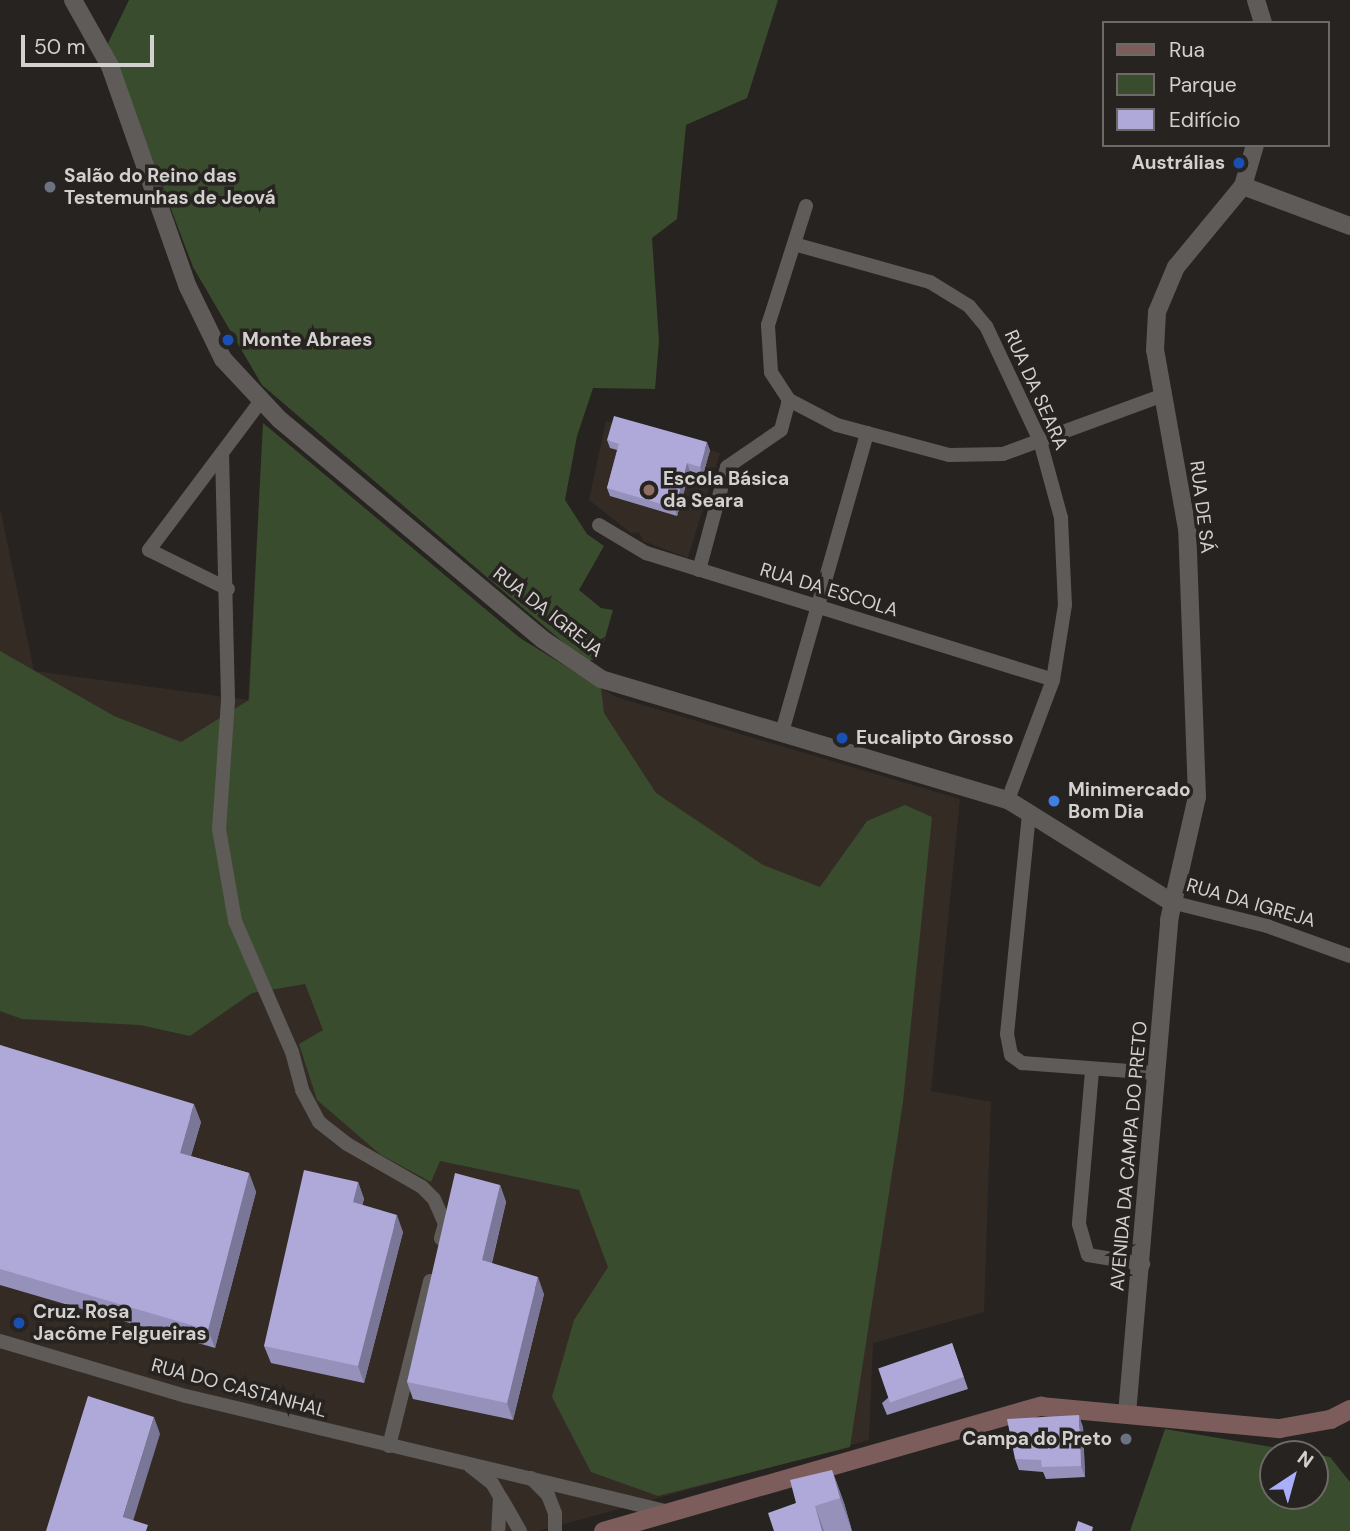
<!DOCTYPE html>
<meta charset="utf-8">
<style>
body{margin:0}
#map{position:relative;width:1350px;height:1531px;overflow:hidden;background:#272321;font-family:"DM Sans",sans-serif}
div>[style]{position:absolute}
.built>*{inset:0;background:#342b25}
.green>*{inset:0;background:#394c2d}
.minor>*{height:14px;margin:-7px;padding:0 7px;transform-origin:7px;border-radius:7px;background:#5f5b59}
.tertiary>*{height:18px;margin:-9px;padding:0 9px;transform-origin:9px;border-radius:9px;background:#5f5b59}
.secondary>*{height:19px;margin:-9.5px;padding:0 9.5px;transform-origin:9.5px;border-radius:9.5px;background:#7c5d5b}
.wall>*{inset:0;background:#9691ba}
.shaded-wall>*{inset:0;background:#7a7697}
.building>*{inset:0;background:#aea9d8;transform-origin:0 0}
.dots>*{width:19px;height:19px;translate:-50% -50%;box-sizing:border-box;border:4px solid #272321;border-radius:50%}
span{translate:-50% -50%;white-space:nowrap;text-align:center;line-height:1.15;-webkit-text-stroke:7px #272321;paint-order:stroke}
.poi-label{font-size:19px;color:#d3d1cf;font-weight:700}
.right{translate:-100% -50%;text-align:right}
.left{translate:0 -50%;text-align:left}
.street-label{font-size:19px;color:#d3d1cf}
.legend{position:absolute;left:1102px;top:21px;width:228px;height:126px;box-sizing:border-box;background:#272321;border:2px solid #6c6967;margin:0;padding:9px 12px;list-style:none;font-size:21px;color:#d3d1cf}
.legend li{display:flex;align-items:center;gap:14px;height:35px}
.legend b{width:35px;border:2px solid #6c6967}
.north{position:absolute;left:1259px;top:1440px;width:70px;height:70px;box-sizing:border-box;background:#272321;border:2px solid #6c6967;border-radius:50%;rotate:36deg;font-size:19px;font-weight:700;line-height:28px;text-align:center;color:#d3d1cf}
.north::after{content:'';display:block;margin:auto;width:24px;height:32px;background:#aaaffb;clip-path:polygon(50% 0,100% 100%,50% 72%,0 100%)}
.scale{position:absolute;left:21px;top:35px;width:133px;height:32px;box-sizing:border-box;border:4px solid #d3d1cf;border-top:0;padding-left:9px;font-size:21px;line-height:24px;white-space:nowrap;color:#d3d1cf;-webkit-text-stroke:5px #272321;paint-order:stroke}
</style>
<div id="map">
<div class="built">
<i style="clip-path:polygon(606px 421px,720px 453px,688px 558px,643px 541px,639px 532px,631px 533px,589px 500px)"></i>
<i style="clip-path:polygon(263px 423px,520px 638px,616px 697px,960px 799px,931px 1091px,991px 1102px,984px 1312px,873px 1343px,869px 1440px,539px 1531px,0 1531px,0 508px,34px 671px,248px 700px)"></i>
</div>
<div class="green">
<i style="clip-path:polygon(129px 0,778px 0,747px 98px,686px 125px,677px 219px,652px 238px,659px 341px,655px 389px,593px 388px,577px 436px,565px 500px,587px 534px,604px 546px,579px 590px,601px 608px,613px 610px,599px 659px,585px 661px,262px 385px,193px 267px,108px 43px)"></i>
<i style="clip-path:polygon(263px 423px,520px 638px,601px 688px,604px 713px,656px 793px,763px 865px,820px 887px,867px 821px,905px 805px,932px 817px,903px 1102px,850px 1447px,658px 1496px,591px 1472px,552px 1397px,574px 1320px,608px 1267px,579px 1190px,440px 1161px,431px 1182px,381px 1155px,317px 1100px,299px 1044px,323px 1030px,305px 984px,252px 993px,190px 1036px,140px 1025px,22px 1019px,0 1011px,0 651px,114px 716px,181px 742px,249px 700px)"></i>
<i style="clip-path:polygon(1165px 1429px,1313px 1454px,1273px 1454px,1273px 1496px,1315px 1496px,1315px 1454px,1330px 1457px,1350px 1482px,1350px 1531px,1130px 1531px)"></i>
</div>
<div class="minor">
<i style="left:794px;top:244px;width:141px;rotate:15.6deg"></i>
<i style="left:930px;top:282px;width:46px;rotate:31.6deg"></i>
<i style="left:969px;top:306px;width:26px;rotate:50deg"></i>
<i style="left:986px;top:326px;width:127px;rotate:64.8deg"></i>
<i style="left:1040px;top:441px;width:80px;rotate:74.7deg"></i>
<i style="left:1061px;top:518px;width:87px;rotate:87.4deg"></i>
<i style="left:1065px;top:605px;width:76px;rotate:99.1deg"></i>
<i style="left:1053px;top:680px;width:128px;rotate:110.6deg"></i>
<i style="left:789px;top:400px;width:54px;rotate:27.5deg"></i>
<i style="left:837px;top:425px;width:116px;rotate:15deg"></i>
<i style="left:949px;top:455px;width:54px;rotate:-1.1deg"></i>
<i style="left:1003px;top:454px;width:171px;rotate:-20.2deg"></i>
<i style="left:222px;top:453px;width:248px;rotate:88.6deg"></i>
<i style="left:228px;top:701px;width:128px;rotate:94deg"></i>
<i style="left:219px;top:829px;width:93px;rotate:80.1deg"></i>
<i style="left:235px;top:921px;width:143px;rotate:66.5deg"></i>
<i style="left:292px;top:1052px;width:39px;rotate:75deg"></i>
<i style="left:302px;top:1090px;width:36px;rotate:62deg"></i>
<i style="left:319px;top:1122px;width:36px;rotate:38deg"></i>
<i style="left:347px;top:1144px;width:86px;rotate:29.8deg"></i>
<i style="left:422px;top:1187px;width:17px;rotate:45deg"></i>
<i style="left:434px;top:1199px;width:27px;rotate:66deg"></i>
<i style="left:445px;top:1224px;width:15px;rotate:106deg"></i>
<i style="left:599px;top:525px;width:55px;rotate:30.8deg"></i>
<i style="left:646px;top:553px;width:426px;rotate:17.3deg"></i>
<i style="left:699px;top:570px;width:107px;rotate:-74.8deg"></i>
<i style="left:727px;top:467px;width:65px;rotate:-34.4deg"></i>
<i style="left:781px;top:430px;width:31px;rotate:-75deg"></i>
<i style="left:789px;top:400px;width:33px;rotate:-123deg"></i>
<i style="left:771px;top:372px;width:47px;rotate:-93.7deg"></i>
<i style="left:768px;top:325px;width:125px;rotate:-72.3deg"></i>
<i style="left:228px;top:589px;width:88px;rotate:-153.7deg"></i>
<i style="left:149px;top:550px;width:185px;rotate:-53.1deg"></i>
<i style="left:782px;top:732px;width:311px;rotate:-74.1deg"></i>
<i style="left:1029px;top:814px;width:221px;rotate:95.7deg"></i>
<i style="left:1007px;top:1034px;width:21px;rotate:79deg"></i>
<i style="left:1011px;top:1055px;width:14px;rotate:36deg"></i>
<i style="left:1022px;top:1063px;width:134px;rotate:4.3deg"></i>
<i style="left:1171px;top:902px;width:99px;rotate:14deg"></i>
<i style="left:1267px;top:926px;width:88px;rotate:19.9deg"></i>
<i style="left:1092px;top:1071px;width:154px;rotate:94.9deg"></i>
<i style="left:1079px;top:1224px;width:32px;rotate:74deg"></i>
<i style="left:1088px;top:1255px;width:56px;rotate:9.3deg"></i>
<i style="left:0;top:1341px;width:194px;rotate:16.5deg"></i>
<i style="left:186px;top:1396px;width:494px;rotate:13.5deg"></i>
<i style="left:389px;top:1446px;width:170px;rotate:-76deg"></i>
<i style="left:470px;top:1466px;width:28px;rotate:38deg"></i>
<i style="left:492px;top:1483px;width:16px;rotate:60deg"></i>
<i style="left:500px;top:1497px;width:34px;rotate:93deg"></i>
<i style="left:531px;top:1478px;width:24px;rotate:45deg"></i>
<i style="left:548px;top:1495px;width:19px;rotate:69deg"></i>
<i style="left:555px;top:1513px;width:18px;rotate:90deg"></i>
<i style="left:501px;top:1498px;width:38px;rotate:60deg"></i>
</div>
<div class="tertiary">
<i style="left:73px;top:0;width:76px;rotate:60.7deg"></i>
<i style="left:110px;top:66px;width:234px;rotate:70.6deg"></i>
<i style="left:188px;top:287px;width:80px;rotate:64.1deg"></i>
<i style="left:223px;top:359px;width:82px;rotate:47deg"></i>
<i style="left:279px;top:419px;width:343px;rotate:39.9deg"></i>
<i style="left:542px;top:639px;width:71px;rotate:34.1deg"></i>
<i style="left:601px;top:679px;width:425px;rotate:16.6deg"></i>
<i style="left:1008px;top:800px;width:192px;rotate:32deg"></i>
<i style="left:1256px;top:0;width:24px;rotate:73deg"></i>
<i style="left:1243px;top:186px;width:114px;rotate:20.5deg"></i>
<i style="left:1127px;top:1414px;width:496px;rotate:-85.1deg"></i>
<i style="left:1169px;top:920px;width:126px;rotate:-77.2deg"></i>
<i style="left:1197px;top:797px;width:268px;rotate:-92.1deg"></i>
<i style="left:1187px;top:529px;width:182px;rotate:-100.1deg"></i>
<i style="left:1155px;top:350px;width:38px;rotate:-87deg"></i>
<i style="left:1157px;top:312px;width:49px;rotate:-67.1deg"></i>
<i style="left:1176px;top:267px;width:105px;rotate:-50.4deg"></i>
<i style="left:1243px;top:186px;width:43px;rotate:-73.7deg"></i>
</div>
<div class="secondary">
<i style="left:603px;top:1531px;width:455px;rotate:-16deg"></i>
<i style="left:1040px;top:1406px;width:240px;rotate:5.3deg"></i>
<i style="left:1279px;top:1428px;width:52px;rotate:-10deg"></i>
<i style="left:1330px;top:1419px;width:22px;rotate:-27deg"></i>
</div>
<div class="wall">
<i style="clip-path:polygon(607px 440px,710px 450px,703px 475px,690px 471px,677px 516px,610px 496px,607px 488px,617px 450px,610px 448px)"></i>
<i style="clip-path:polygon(0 1045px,201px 1122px,191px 1156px,249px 1173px,256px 1192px,215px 1348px,0 1285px)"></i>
<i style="clip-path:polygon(358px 1182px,364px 1199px,362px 1205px,403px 1232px,364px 1383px,271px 1363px,264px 1346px)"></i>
<i style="clip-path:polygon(500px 1185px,506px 1202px,492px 1263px,544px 1294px,513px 1420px,413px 1399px,407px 1382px)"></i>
<i style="clip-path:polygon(952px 1343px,968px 1389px,887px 1415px,882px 1403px)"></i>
<i style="clip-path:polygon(1083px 1427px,1085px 1477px,1046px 1479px,1043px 1472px,1019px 1470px,1015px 1459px)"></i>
<i style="clip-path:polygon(832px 1470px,844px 1503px,852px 1531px,774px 1531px,796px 1503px)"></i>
</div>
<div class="shaded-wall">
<i style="clip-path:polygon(707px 442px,710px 450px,703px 475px,700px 467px)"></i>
<i style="clip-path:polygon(687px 463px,690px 471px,677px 516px,675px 508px)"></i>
<i style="clip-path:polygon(194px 1104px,201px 1122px,186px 1171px,180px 1153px)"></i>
<i style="clip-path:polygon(249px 1173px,256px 1192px,215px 1348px,208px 1330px)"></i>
<i style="clip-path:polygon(358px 1182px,364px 1199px,359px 1219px,353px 1202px)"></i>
<i style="clip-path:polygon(500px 1185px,506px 1202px,488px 1278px,482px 1260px)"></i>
<i style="clip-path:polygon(397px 1215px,403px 1232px,364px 1383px,358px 1366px)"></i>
<i style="clip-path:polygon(538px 1277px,544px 1294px,513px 1420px,507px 1403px)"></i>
<i style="clip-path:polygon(1079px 1415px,1083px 1427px,1085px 1477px,1081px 1466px)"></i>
<i style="clip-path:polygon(154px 1417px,160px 1434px,130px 1531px,123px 1517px)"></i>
<i style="clip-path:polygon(832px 1470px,844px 1503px,852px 1531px,840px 1498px)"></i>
<i style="clip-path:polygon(815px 1506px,824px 1531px,822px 1531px)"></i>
</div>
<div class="building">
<i style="clip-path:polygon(614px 416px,707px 442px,700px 467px,687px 463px,675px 508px,607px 488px,619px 444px,607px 440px)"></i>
<i style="clip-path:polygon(0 1045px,194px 1104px,180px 1153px,249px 1173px,208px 1330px,0 1269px)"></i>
<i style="clip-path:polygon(304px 1170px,358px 1182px,353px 1202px,397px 1215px,358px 1366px,264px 1346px)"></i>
<i style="clip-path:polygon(455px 1173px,500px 1185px,482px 1260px,538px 1277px,507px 1403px,407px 1382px)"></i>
<i style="left:952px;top:1343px;width:36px;height:78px;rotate:71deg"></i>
<i style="clip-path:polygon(88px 1396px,154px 1417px,123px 1517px,148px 1525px,146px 1531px,46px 1531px)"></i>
<i style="clip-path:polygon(1079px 1415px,1081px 1466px,1042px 1467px,1041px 1460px,1015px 1459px,1007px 1419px)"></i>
<i style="clip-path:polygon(832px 1470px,840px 1498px,815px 1506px,822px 1531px,774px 1531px,768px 1513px,796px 1503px,790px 1480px)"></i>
<i style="clip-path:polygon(1078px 1521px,1093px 1527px,1092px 1531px,1075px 1531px)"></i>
</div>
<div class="dots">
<i style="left:1239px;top:163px;background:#1a4fb4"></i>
<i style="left:50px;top:187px;background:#6b7280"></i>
<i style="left:228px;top:340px;background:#1a4fb4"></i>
<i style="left:649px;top:490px;background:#8d6e63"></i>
<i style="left:842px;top:738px;background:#1a4fb4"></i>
<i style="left:1054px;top:801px;background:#3f7fe0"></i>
<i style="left:19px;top:1323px;background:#1a4fb4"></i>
<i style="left:1126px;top:1439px;background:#6b7280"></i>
</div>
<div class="poi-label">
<span class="right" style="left:1225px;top:163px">Austrálias</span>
<span class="left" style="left:64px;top:187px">Salão do Reino das<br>Testemunhas de Jeová</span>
<span class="left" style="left:242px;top:340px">Monte Abraes</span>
<span class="left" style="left:663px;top:490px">Escola Básica<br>da Seara</span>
<span class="left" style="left:856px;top:738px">Eucalipto Grosso</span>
<span class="left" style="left:1068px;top:801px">Minimercado<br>Bom Dia</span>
<span class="left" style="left:33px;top:1323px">Cruz. Rosa<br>Jacôme Felgueiras</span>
<span class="right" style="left:1112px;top:1439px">Campa do Preto</span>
</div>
<div class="street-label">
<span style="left:1036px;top:390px;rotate:66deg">RUA DA SEARA</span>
<span style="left:1202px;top:507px;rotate:83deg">RUA DE SÁ</span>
<span style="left:829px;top:590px;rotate:17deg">RUA DA ESCOLA</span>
<span style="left:548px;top:612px;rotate:38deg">RUA DA IGREJA</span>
<span style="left:1251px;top:903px;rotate:16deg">RUA DA IGREJA</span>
<span style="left:1129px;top:1156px;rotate:-85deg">AVENIDA DA CAMPA DO PRETO</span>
<span style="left:239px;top:1388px;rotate:15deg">RUA DO CASTANHAL</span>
</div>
<ul class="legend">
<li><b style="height:9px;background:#7c5d5b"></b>Rua</li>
<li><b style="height:19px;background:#394c2d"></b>Parque</li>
<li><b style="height:19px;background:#aea9d8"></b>Edifício</li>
</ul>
<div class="north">N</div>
<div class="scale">50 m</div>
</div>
